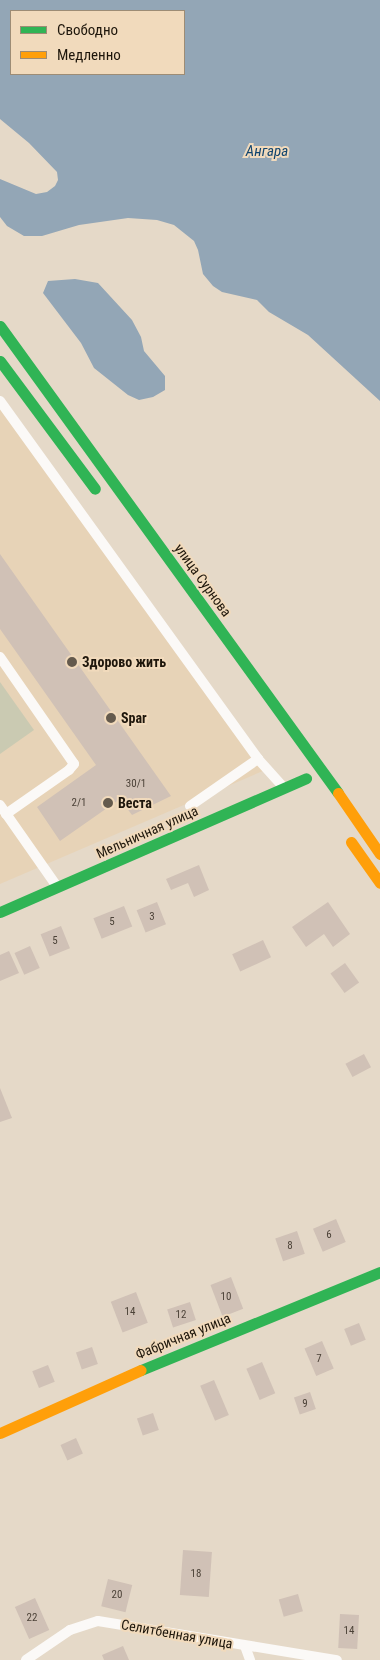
<!DOCTYPE html>
<meta charset="utf-8">
<style>
body{margin:0}
#map{position:relative;width:380px;height:1660px;overflow:hidden;background:#e5d9c8;font-family:"Roboto Condensed",sans-serif}
div>[style]{position:absolute}
.built>*{inset:0;background:#e7d3b7}
.green>*{inset:0;background:#cacab2}
.water>*{inset:0;background:#93a6b6}
.building>*{inset:0;background:#d0c1b6;transform-origin:0 0}
.lane>*{height:10px;margin:-5px;padding:0 5px;transform-origin:5px;border-radius:5px;background:#fbf9f7}
.fast>*{height:11px;margin:-5.5px;padding:0 5.5px;transform-origin:5.5px;border-radius:5.5px;background:#30b455}
.slow>*{height:11px;margin:-5.5px;padding:0 5.5px;transform-origin:5.5px;border-radius:5.5px;background:#ff9f0a}
.dots>*{width:14px;height:14px;translate:-50% -50%;box-sizing:border-box;border:2px solid #f1dabc;border-radius:50%}
span{translate:-50% -50%;white-space:nowrap;text-align:center;line-height:1.15;-webkit-text-stroke:4px #f1dabc;paint-order:stroke}
.number-label{font-size:11px;color:#4c4238}
.number-label span{-webkit-text-stroke-width:0}
.street-label{font-size:14px;color:#1e160b}
.poi-label{font-size:14px;color:#1e160b;font-weight:700}
.left{translate:0 -50%;text-align:left}
.water-label{font-size:15px;color:#10446e;font-style:italic}
.legend{position:absolute;left:10px;top:10px;width:175px;height:65px;box-sizing:border-box;background:#f1dabc;border:1px solid #9d8c75;margin:0;padding:6px 9px;list-style:none;font-size:15px;color:#1e160b}
.legend li{display:flex;align-items:center;gap:10px;height:25px}
.legend b{width:25px;border:1px solid #9d8c75}
</style>
<div id="map">
<div class="built">
<i style="clip-path:polygon(0 400px,270px 768px,0 884px)"></i>
</div>
<div class="green">
<i style="clip-path:polygon(0 682px,34px 730px,0 754px)"></i>
</div>
<div class="water">
<i style="clip-path:polygon(evenodd,0 0,380px 0,380px 401px,308px 335px,269px 312px,257px 300px,222px 292px,213px 286px,203px 274px,198px 250px,194px 241px,174px 225px,157px 220px,128px 218px,79px 225px,42px 236px,24px 236px,7px 226px,0 217px,0 179px,36px 194px,47px 192px,55px 186px,58px 180px,57px 172px,29px 143px,0 119px,0 0,184px 11px,184px 74px,11px 74px,11px 11px,184px 11px)"></i>
<i style="clip-path:polygon(75px 279px,98px 283px,132px 320px,141px 337px,144px 351px,165px 376px,165px 390px,153px 397px,139px 400px,128px 395px,94px 368px,81px 343px,43px 293px,48px 281px)"></i>
</div>
<div class="building">
<i style="clip-path:polygon(0 554px,53px 629px,171px 796px,132px 815px,120px 799px,60px 841px,37px 807px,96px 765px,0 629px)"></i>
<i style="clip-path:polygon(199px 865px,209px 890px,194px 897px,188px 883px,171px 890px,166px 879px)"></i>
<i style="left:157px;top:902px;width:24px;height:22px;rotate:68deg"></i>
<i style="clip-path:polygon(328px 902px,350px 934px,333px 947px,324px 934px,306px 947px,292px 927px)"></i>
<i style="left:124px;top:906px;width:22px;height:33px;rotate:68deg"></i>
<i style="left:61px;top:926px;width:24px;height:22px;rotate:68deg"></i>
<i style="left:263px;top:940px;width:19px;height:34px;rotate:65deg"></i>
<i style="left:30px;top:946px;width:24px;height:17px;rotate:66deg"></i>
<i style="clip-path:polygon(9px 951px,19px 973px,0 981px,0 955px)"></i>
<i style="left:345px;top:963px;width:24px;height:18px;rotate:54deg"></i>
<i style="left:364px;top:1054px;width:15px;height:21px;rotate:62deg"></i>
<i style="clip-path:polygon(0 1088px,12px 1118px,0 1122px)"></i>
<i style="left:336px;top:1219px;width:25px;height:25px;rotate:67deg"></i>
<i style="left:297px;top:1231px;width:24px;height:23px;rotate:71deg"></i>
<i style="left:231px;top:1277px;width:34px;height:22px;rotate:69deg"></i>
<i style="left:136px;top:1292px;width:33px;height:27px;rotate:69deg"></i>
<i style="left:190px;top:1302px;width:19px;height:24px;rotate:72deg"></i>
<i style="left:359px;top:1323px;width:18px;height:16px;rotate:68deg"></i>
<i style="left:322px;top:1341px;width:30px;height:19px;rotate:67deg"></i>
<i style="left:92px;top:1347px;width:18px;height:17px;rotate:71deg"></i>
<i style="left:262px;top:1362px;width:34px;height:17px;rotate:67deg"></i>
<i style="left:48px;top:1365px;width:18px;height:17px;rotate:68deg"></i>
<i style="left:214px;top:1380px;width:38px;height:15px;rotate:67deg"></i>
<i style="left:310px;top:1392px;width:18px;height:17px;rotate:71deg"></i>
<i style="left:153px;top:1413px;width:18px;height:17px;rotate:71deg"></i>
<i style="left:76px;top:1438px;width:17px;height:17px;rotate:66deg"></i>
<i style="left:183px;top:1550px;width:29px;height:45px;rotate:4deg"></i>
<i style="left:108px;top:1579px;width:25px;height:28px;rotate:14deg"></i>
<i style="left:298px;top:1594px;width:18px;height:20px;rotate:74deg"></i>
<i style="left:35px;top:1598px;width:35px;height:22px;rotate:66deg"></i>
<i style="left:340px;top:1614px;width:19px;height:34px;rotate:3deg"></i>
<i style="clip-path:polygon(123px 1646px,129px 1660px,104px 1660px,102px 1655px)"></i>
</div>
<div class="lane">
<i style="left:0;top:401px;width:441px;rotate:54.2deg"></i>
<i style="left:0;top:657px;width:130px;rotate:55.3deg"></i>
<i style="left:74px;top:764px;width:8px;rotate:130deg"></i>
<i style="left:69px;top:770px;width:77px;rotate:145.1deg"></i>
<i style="left:0;top:805px;width:98px;rotate:55deg"></i>
<i style="left:190px;top:806px;width:83px;rotate:-34.7deg"></i>
<i style="left:258px;top:759px;width:38px;rotate:48deg"></i>
<i style="left:245px;top:1646px;width:15px;rotate:70deg"></i>
<i style="left:26px;top:1660px;width:53px;rotate:-34.3deg"></i>
<i style="left:70px;top:1630px;width:29px;rotate:-18deg"></i>
<i style="left:98px;top:1621px;width:242px;rotate:9.3deg"></i>
</div>
<div class="fast">
<i style="left:0;top:326px;width:576px;rotate:54.1deg"></i>
<i style="left:0;top:361px;width:159px;rotate:53.4deg"></i>
<i style="left:0;top:912px;width:334px;rotate:-23.6deg"></i>
<i style="left:141px;top:1370px;width:258px;rotate:-22.3deg"></i>
</div>
<div class="slow">
<i style="left:338px;top:793px;width:74px;rotate:55.5deg"></i>
<i style="left:351px;top:842px;width:50px;rotate:54.7deg"></i>
<i style="left:0;top:1433px;width:154px;rotate:-24.1deg"></i>
</div>
<div class="dots">
<i style="left:72px;top:662px;background:#645a4d"></i>
<i style="left:111px;top:718px;background:#645a4d"></i>
<i style="left:108px;top:803px;background:#645a4d"></i>
</div>
<div class="number-label">
<span style="left:136px;top:784px">30/1</span>
<span style="left:79px;top:803px">2/1</span>
<span style="left:152px;top:917px">3</span>
<span style="left:112px;top:922px">5</span>
<span style="left:55px;top:941px">5</span>
<span style="left:329px;top:1235px">6</span>
<span style="left:290px;top:1246px">8</span>
<span style="left:226px;top:1297px">10</span>
<span style="left:130px;top:1312px">14</span>
<span style="left:181px;top:1315px">12</span>
<span style="left:319px;top:1359px">7</span>
<span style="left:305px;top:1404px">9</span>
<span style="left:196px;top:1574px">18</span>
<span style="left:117px;top:1595px">20</span>
<span style="left:32px;top:1618px">22</span>
<span style="left:349px;top:1631px">14</span>
</div>
<div class="street-label">
<span style="left:203px;top:580px;rotate:54deg">улица Сурнова</span>
<span style="left:147px;top:832px;rotate:-24deg">Мельничная улица</span>
<span style="left:183px;top:1336px;rotate:-22deg">Фабричная улица</span>
<span style="left:177px;top:1634px;rotate:10deg">Селитбенная улица</span>
</div>
<div class="poi-label">
<span class="left" style="left:82px;top:662px">Здорово жить</span>
<span class="left" style="left:121px;top:718px">Spar</span>
<span class="left" style="left:118px;top:803px">Веста</span>
</div>
<div class="water-label">
<span style="left:267px;top:152px">Ангара</span>
</div>
<ul class="legend">
<li><b style="height:6px;background:#30b455"></b>Свободно</li>
<li><b style="height:6px;background:#ff9f0a"></b>Медленно</li>
</ul>
</div>
